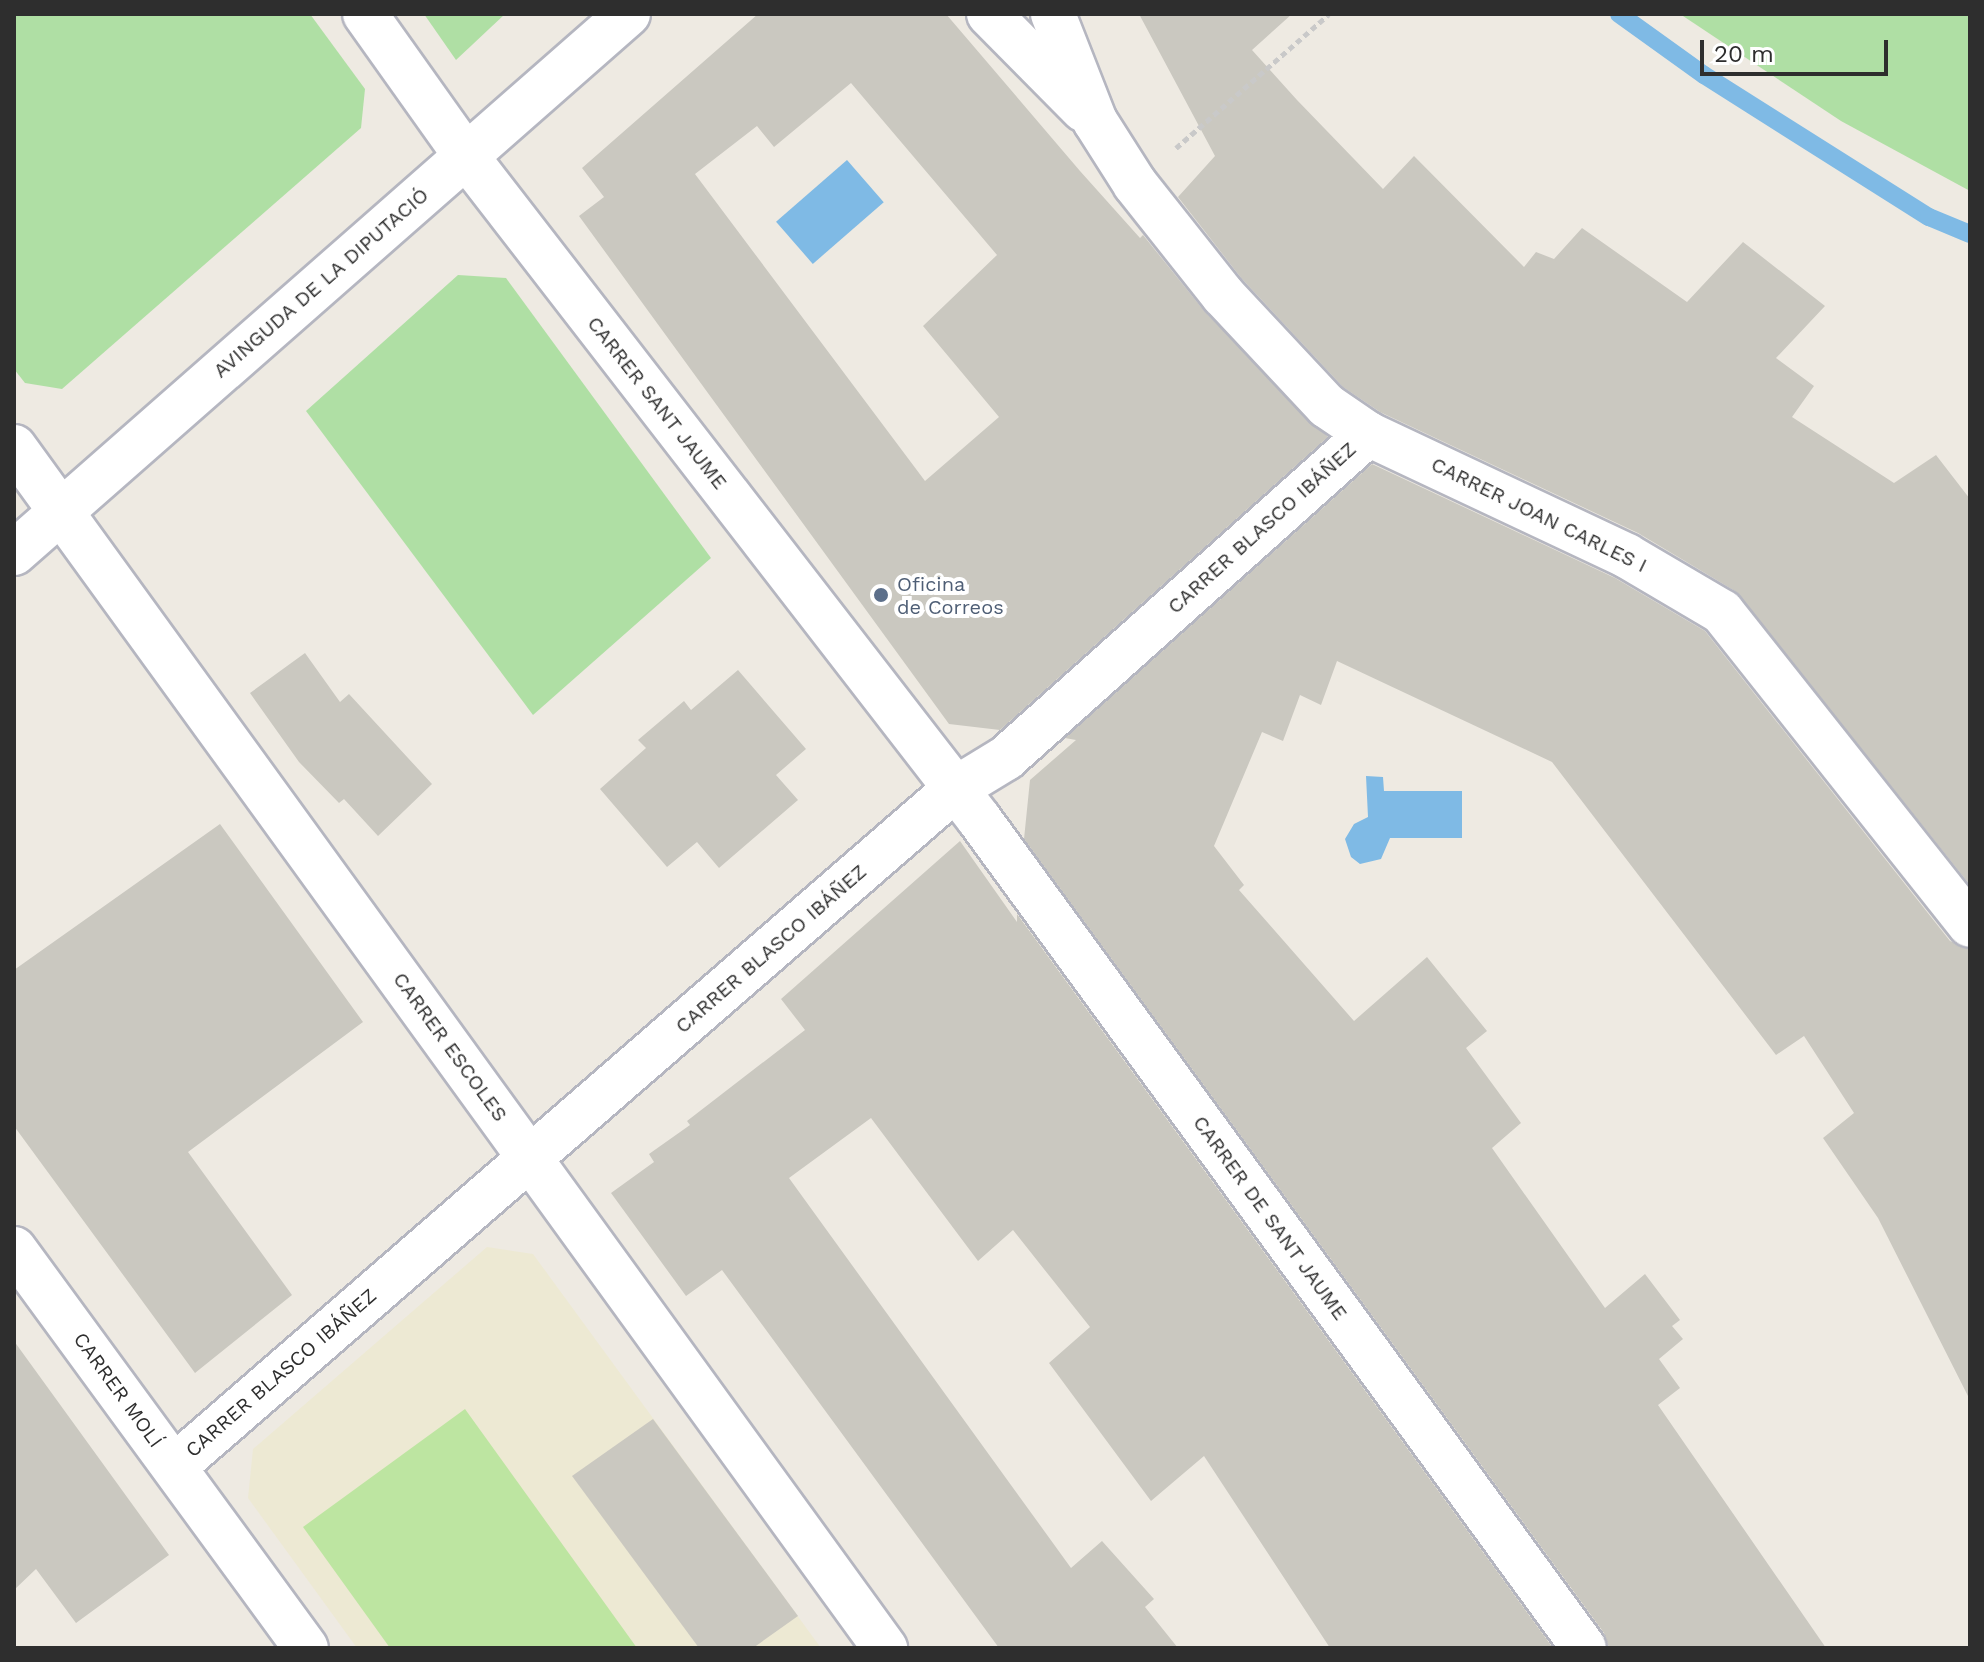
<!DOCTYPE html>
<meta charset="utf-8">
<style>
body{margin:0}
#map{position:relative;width:1984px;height:1662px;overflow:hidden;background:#eeeae2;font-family:"Work Sans",sans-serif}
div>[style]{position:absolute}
.education>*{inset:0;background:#ede9d3}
.green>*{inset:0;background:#afdfa4}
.pitch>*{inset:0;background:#bde5a1}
.water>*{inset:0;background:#7fbae5;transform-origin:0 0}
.stream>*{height:18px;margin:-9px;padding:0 9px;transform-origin:9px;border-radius:9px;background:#7fbae5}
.building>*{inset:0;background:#cac8c0}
.path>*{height:5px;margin-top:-2.5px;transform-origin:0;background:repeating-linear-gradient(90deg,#c9c9c9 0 6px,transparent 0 10px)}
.roads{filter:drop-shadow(2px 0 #b5b6c0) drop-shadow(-2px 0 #b5b6c0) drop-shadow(0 2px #b5b6c0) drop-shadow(0 -2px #b5b6c0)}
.street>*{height:44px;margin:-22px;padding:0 22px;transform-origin:22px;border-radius:22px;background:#fff}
.secondary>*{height:44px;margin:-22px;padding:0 22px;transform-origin:22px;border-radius:22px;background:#fff}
.dots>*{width:22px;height:22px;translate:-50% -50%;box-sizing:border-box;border:4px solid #fff;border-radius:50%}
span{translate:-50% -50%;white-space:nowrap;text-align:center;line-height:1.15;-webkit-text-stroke:8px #fff;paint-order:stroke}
.street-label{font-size:20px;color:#2e2e2e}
.service-label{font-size:20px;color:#4e5e75}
.left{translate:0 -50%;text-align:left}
.frame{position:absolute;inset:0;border:16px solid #2e2e2e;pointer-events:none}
.scale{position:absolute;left:1700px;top:40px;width:188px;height:36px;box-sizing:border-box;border:4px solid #2e2e2e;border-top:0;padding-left:10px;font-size:24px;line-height:28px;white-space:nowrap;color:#2e2e2e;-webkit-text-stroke:6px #fff;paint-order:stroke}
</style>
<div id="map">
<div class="education">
<i style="clip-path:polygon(487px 1247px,533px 1254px,821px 1648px,357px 1648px,248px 1498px,253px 1449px)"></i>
</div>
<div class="green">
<i style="clip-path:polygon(14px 14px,310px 14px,365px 89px,361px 128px,62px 389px,25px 383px,14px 369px)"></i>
<i style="clip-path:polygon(424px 14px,505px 14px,456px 60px)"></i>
<i style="clip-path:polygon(1680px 14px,1970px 14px,1970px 191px,1841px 121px)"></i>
<i style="clip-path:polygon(458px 275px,506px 278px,711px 558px,533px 715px,306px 411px)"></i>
</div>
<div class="pitch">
<i style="clip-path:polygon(465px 1409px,637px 1648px,390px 1648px,303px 1527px)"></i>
</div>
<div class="water">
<i style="left:847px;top:160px;width:56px;height:94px;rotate:49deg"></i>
<i style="clip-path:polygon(1366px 776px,1383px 777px,1384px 791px,1462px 791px,1462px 838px,1390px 838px,1381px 859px,1360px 864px,1351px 857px,1345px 839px,1354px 824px,1368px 817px)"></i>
</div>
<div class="stream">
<i style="left:1619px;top:14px;width:105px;rotate:35.7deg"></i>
<i style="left:1704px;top:75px;width:266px;rotate:32.3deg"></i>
<i style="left:1929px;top:217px;width:44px;rotate:22.5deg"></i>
</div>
<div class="building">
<i style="clip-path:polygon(evenodd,758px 14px,946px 14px,1080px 171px,1140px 238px,1143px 235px,1205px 312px,1328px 437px,1000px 730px,949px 724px,579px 216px,604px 197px,582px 168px,758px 14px,851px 83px,997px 255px,923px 326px,999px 417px,925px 481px,695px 174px,757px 126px,774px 147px,851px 83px)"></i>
<i style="clip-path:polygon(1139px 14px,1292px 14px,1252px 50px,1297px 100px,1383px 189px,1414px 156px,1524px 267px,1536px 252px,1554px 259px,1582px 228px,1687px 302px,1743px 242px,1825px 306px,1776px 358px,1814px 386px,1792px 417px,1894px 483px,1936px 455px,1970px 499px,1970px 885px,1735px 591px,1638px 533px,1380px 412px,1343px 387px,1242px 279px,1178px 197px,1215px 156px)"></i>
<i style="clip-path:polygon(1372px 464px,1615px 578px,1705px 631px,1950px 941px,1970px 949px,1970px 1400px,1878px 1218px,1823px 1138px,1854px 1113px,1804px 1036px,1776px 1055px,1552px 762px,1337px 661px,1321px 705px,1300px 695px,1283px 741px,1262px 732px,1214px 846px,1244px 885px,1239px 890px,1354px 1021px,1427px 957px,1487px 1031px,1466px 1048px,1521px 1123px,1492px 1148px,1605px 1308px,1645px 1274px,1680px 1320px,1672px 1326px,1683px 1339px,1659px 1359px,1680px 1388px,1658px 1405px,1826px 1648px,1609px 1648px,1604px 1633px,1024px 839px,1030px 780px,1076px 740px,1065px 738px)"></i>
<i style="clip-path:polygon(305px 653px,340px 702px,349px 694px,432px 784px,378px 836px,344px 799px,339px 803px,299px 762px,250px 693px)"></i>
<i style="clip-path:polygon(738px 670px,806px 749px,776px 775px,798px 800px,719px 868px,697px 842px,667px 867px,600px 789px,646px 748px,638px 740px,684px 701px,691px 710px)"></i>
<i style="clip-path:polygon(220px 824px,363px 1022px,188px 1152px,292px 1295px,195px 1373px,14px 1126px,14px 970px)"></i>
<i style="clip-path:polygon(960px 841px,1017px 922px,1017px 914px,1553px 1648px,1330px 1648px,1204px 1456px,1151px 1501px,1049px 1363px,1090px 1327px,1013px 1230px,978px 1261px,871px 1118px,789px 1178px,1071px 1568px,1102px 1541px,1154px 1599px,1145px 1607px,1178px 1648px,999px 1648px,722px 1270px,686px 1296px,611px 1193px,654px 1162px,649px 1154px,690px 1125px,687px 1121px,805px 1030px,781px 999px)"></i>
<i style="clip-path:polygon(14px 1341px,169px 1555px,76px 1623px,36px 1569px,14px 1590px)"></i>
<i style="clip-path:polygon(653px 1419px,798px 1616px,753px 1648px,699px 1648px,572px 1476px)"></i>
</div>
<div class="path">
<i style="left:1176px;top:148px;width:203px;rotate:-41.2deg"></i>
</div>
<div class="roads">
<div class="street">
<i style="left:365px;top:14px;width:174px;rotate:54.6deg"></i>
<i style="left:466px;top:156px;width:838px;rotate:52.27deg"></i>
<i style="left:979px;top:819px;width:1026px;rotate:53.88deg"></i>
<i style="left:989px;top:14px;width:134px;rotate:45.3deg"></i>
<i style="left:1053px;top:14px;width:115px;rotate:68.6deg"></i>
<i style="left:1095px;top:121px;width:75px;rotate:57.6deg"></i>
<i style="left:1135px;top:184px;width:142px;rotate:51.6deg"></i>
<i style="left:1223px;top:295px;width:152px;rotate:46.9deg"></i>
<i style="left:1327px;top:406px;width:50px;rotate:34.3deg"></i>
<i style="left:1368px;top:434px;width:286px;rotate:25.2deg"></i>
<i style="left:1627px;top:556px;width:110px;rotate:30.5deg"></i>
<i style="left:1722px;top:612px;width:399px;rotate:51.6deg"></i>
<i style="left:14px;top:447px;width:1484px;rotate:54.05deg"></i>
<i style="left:14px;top:1249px;width:494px;rotate:53.8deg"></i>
<i style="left:175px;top:1466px;width:1033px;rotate:-40.96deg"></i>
<i style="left:955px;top:789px;width:60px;rotate:-31.3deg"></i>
<i style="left:1006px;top:758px;width:486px;rotate:-41.8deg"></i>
</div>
<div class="secondary">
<i style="left:14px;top:553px;width:817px;rotate:-41.28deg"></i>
</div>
</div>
<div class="dots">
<i style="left:881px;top:595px;background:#5c6f8a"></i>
</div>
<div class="street-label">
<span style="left:321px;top:283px;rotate:-41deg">AVINGUDA DE LA DIPUTACIÓ</span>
<span style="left:657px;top:403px;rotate:52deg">CARRER SANT JAUME</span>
<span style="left:1539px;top:515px;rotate:26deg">CARRER JOAN CARLES I</span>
<span style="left:1262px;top:528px;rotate:-42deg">CARRER BLASCO IBÁÑEZ</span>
<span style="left:771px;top:949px;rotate:-41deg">CARRER BLASCO IBÁÑEZ</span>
<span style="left:450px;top:1047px;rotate:54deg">CARRER ESCOLES</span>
<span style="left:1270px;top:1218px;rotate:54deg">CARRER DE SANT JAUME</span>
<span style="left:281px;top:1373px;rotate:-41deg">CARRER BLASCO IBÁÑEZ</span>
<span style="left:118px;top:1390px;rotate:54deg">CARRER MOLÍ</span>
</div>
<div class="service-label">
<span class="left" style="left:897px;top:596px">Oficina<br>de Correos</span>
</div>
<div class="frame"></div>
<div class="scale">20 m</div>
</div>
